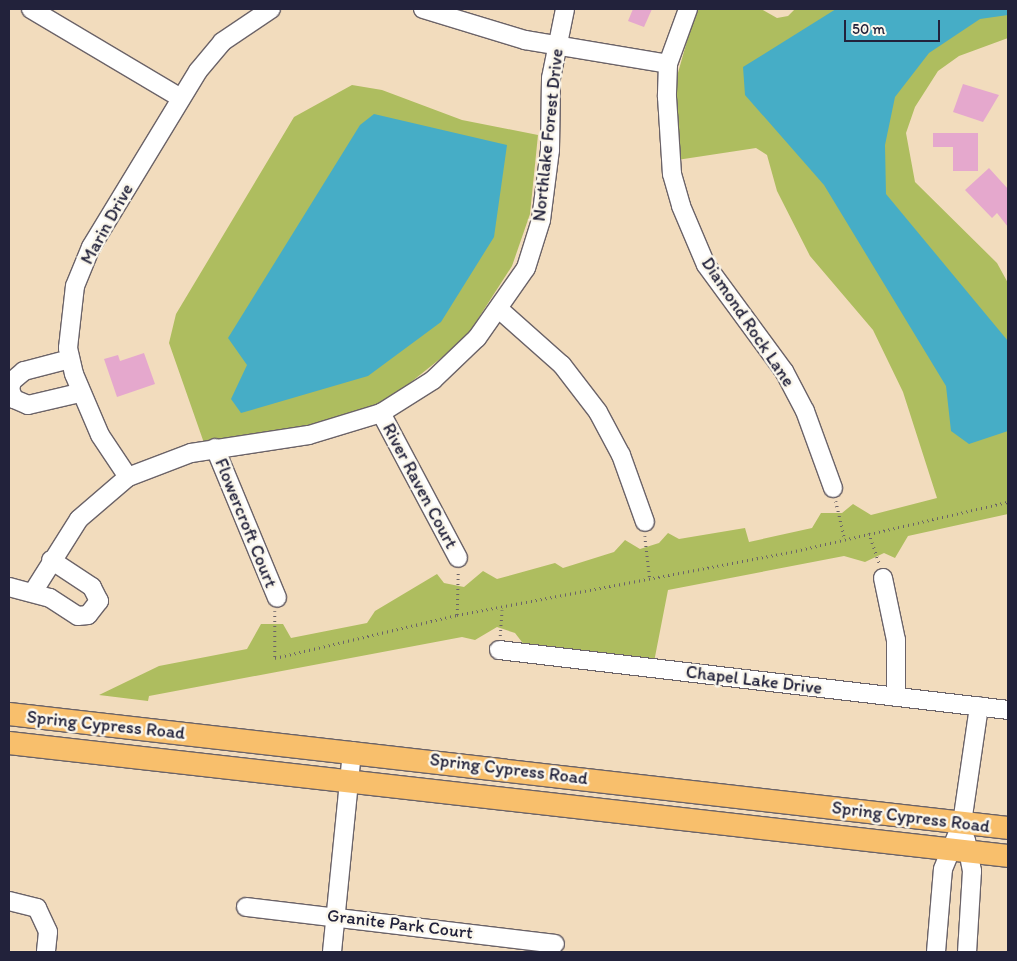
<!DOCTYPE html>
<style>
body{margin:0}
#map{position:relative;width:1017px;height:961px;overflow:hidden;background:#f2dcbd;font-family:Itim,sans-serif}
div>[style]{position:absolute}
.green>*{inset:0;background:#aebd5f}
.water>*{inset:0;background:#46adc6}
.building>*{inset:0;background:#e5a8cd}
.path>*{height:2.5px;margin-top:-1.25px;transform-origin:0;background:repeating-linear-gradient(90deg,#6b6368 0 1px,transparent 0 5px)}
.roads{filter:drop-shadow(1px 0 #6b6368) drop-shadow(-1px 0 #6b6368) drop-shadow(0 1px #6b6368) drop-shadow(0 -1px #6b6368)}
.minor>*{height:18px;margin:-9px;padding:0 9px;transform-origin:9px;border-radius:9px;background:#fff}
.major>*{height:22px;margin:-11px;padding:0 11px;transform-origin:11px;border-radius:11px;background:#f8bf6c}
span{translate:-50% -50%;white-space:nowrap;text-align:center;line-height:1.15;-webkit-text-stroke:5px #fbf7ec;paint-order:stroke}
.street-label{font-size:18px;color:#22223b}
.frame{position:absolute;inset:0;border:10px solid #22223b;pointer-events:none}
.scale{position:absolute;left:844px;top:20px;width:96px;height:22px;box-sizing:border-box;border:2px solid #22223b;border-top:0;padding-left:6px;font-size:15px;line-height:18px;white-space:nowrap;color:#22223b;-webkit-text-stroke:4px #fbf7ec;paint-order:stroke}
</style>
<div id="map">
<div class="green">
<i style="clip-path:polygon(696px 9px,761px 9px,777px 18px,788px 16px,795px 9px,1008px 9px,1008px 38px,959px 56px,938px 71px,915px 107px,906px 133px,915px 182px,997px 263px,1008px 283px,1008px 514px,908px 536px,895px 558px,884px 553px,865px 562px,844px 556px,668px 590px,654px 662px,525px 646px,515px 633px,497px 627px,475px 640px,462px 637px,149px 696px,148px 701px,99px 695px,159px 666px,247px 649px,261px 624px,283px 624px,291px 638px,367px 623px,375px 611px,437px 574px,444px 583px,464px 587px,483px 571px,497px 579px,555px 563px,563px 568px,614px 552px,625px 540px,640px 549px,659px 543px,668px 533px,679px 539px,745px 528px,749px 542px,812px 528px,821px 513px,842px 513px,853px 504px,871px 515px,937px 498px,903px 392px,873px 330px,810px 256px,777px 191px,767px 155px,756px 148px,677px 160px,674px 87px)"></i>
<i style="clip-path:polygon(352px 85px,382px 90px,462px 120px,538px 135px,530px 214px,512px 266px,465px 339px,396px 394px,364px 411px,306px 428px,204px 443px,169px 343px,176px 314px,294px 117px)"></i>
</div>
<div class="water">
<i style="clip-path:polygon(836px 9px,1008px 9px,1008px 15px,980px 19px,929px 53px,895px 97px,885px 145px,886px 194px,1008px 341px,1008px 431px,969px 444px,951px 431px,946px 386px,824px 185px,745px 95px,743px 67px)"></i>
<i style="clip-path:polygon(374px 114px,507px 145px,494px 237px,441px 322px,368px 376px,241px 413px,231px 399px,247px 365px,228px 338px,360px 125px)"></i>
</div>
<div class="building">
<i style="clip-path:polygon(633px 9px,652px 9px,644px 27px,628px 21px)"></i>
<i style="clip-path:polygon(963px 84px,999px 95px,983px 122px,953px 112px)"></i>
<i style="clip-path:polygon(933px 133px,978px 133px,978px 171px,953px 171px,953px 147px,933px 147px)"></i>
<i style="clip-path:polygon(989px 168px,1008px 189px,1008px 227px,997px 213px,992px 218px,965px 190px)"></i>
<i style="clip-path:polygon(144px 353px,155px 384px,117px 397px,104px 359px,118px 355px,120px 361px)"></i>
</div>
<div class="path">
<i style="left:836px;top:501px;width:37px;rotate:77deg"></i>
<i style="left:869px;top:533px;width:34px;rotate:71deg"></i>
<i style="left:645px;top:536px;width:44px;rotate:83.5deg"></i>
<i style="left:275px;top:611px;width:47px;rotate:90deg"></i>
<i style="left:275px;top:658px;width:187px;rotate:-13.3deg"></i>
<i style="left:457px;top:615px;width:340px;rotate:-10.7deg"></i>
<i style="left:791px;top:552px;width:223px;rotate:-13deg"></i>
<i style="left:457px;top:615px;width:43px;rotate:-88.7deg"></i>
<i style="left:500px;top:636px;width:26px;rotate:-86deg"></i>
</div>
<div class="roads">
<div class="minor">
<i style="left:31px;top:9px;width:174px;rotate:30.7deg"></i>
<i style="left:423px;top:9px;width:107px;rotate:16.9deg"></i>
<i style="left:525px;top:40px;width:145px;rotate:9.5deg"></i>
<i style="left:688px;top:9px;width:59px;rotate:110deg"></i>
<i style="left:668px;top:64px;width:33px;rotate:92deg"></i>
<i style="left:667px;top:97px;width:77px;rotate:86.3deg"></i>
<i style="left:672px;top:174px;width:33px;rotate:74deg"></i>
<i style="left:681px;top:206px;width:64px;rotate:67deg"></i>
<i style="left:706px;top:265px;width:132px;rotate:53.7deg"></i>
<i style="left:784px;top:371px;width:45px;rotate:62.3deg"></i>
<i style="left:805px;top:411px;width:82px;rotate:70deg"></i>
<i style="left:500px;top:310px;width:83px;rotate:41.6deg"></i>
<i style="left:562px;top:365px;width:59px;rotate:52.5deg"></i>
<i style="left:598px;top:412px;width:49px;rotate:61.9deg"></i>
<i style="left:621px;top:455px;width:71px;rotate:70.3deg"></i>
<i style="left:70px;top:359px;width:48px;rotate:165.4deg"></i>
<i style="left:24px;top:371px;width:16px;rotate:140deg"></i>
<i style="left:12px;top:381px;width:9px;rotate:103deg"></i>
<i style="left:10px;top:390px;width:10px;rotate:66deg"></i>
<i style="left:14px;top:399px;width:15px;rotate:23deg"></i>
<i style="left:28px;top:405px;width:52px;rotate:-13.2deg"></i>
<i style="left:381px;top:413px;width:164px;rotate:62deg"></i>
<i style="left:215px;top:448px;width:162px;rotate:67.5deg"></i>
<i style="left:128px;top:477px;width:50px;rotate:-123.7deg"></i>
<i style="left:100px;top:435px;width:66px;rotate:-113.1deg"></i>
<i style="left:74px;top:374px;width:27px;rotate:-103deg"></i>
<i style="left:68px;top:348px;width:62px;rotate:-83.6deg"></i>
<i style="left:75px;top:286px;width:42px;rotate:-67.7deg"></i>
<i style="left:91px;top:247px;width:206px;rotate:-58.7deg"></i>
<i style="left:198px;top:71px;width:38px;rotate:-50deg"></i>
<i style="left:222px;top:42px;width:59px;rotate:-34deg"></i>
<i style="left:883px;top:578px;width:63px;rotate:78.2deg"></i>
<i style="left:896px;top:640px;width:57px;rotate:90deg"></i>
<i style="left:9px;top:587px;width:42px;rotate:15deg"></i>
<i style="left:50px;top:598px;width:33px;rotate:33deg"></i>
<i style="left:78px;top:616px;width:10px;rotate:-6deg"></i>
<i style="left:88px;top:615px;width:18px;rotate:-52deg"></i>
<i style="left:99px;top:601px;width:16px;rotate:-117deg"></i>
<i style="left:92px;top:587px;width:49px;rotate:-146.6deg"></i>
<i style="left:33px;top:592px;width:86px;rotate:-57.8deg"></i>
<i style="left:79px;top:519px;width:65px;rotate:-40.6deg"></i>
<i style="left:128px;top:477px;width:67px;rotate:-20.9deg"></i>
<i style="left:191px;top:453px;width:119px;rotate:-8.7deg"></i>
<i style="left:309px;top:435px;width:75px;rotate:-17deg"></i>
<i style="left:381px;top:413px;width:62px;rotate:-32.4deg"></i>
<i style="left:433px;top:380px;width:61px;rotate:-43.7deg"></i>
<i style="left:477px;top:338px;width:85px;rotate:-55deg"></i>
<i style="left:526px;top:268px;width:50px;rotate:-72.6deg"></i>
<i style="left:541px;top:220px;width:71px;rotate:-82.7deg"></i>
<i style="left:550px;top:150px;width:72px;rotate:-89.2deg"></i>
<i style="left:551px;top:78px;width:70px;rotate:-78.5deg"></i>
<i style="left:499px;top:650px;width:513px;rotate:6.72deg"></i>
<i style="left:966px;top:840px;width:32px;rotate:79deg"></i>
<i style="left:972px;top:871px;width:81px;rotate:93.5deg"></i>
<i style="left:9px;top:901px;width:29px;rotate:14deg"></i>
<i style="left:37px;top:908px;width:26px;rotate:65deg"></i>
<i style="left:48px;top:932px;width:20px;rotate:96deg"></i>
<i style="left:246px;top:907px;width:311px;rotate:6.8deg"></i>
<i style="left:332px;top:952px;width:202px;rotate:-84.3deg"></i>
<i style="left:936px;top:952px;width:83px;rotate:-85.2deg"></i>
<i style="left:943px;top:869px;width:50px;rotate:-67.6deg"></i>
<i style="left:962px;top:823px;width:118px;rotate:-81.7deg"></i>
</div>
<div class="major">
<i style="left:9px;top:714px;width:1005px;rotate:6.51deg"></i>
<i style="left:9px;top:743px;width:1005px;rotate:6.45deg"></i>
</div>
</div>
<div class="street-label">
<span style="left:548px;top:135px;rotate:-84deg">Northlake Forest Drive</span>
<span style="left:107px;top:224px;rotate:-61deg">Marin Drive</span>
<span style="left:748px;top:322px;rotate:56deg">Diamond Rock Lane</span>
<span style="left:420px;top:486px;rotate:62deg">River Raven Court</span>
<span style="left:246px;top:523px;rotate:68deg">Flowercroft Court</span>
<span style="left:754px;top:680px;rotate:7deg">Chapel Lake Drive</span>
<span style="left:106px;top:725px;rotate:6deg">Spring Cypress Road</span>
<span style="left:509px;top:769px;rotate:7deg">Spring Cypress Road</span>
<span style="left:911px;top:817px;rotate:7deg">Spring Cypress Road</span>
<span style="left:400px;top:924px;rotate:7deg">Granite Park Court</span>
</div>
<div class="frame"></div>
<div class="scale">50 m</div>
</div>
